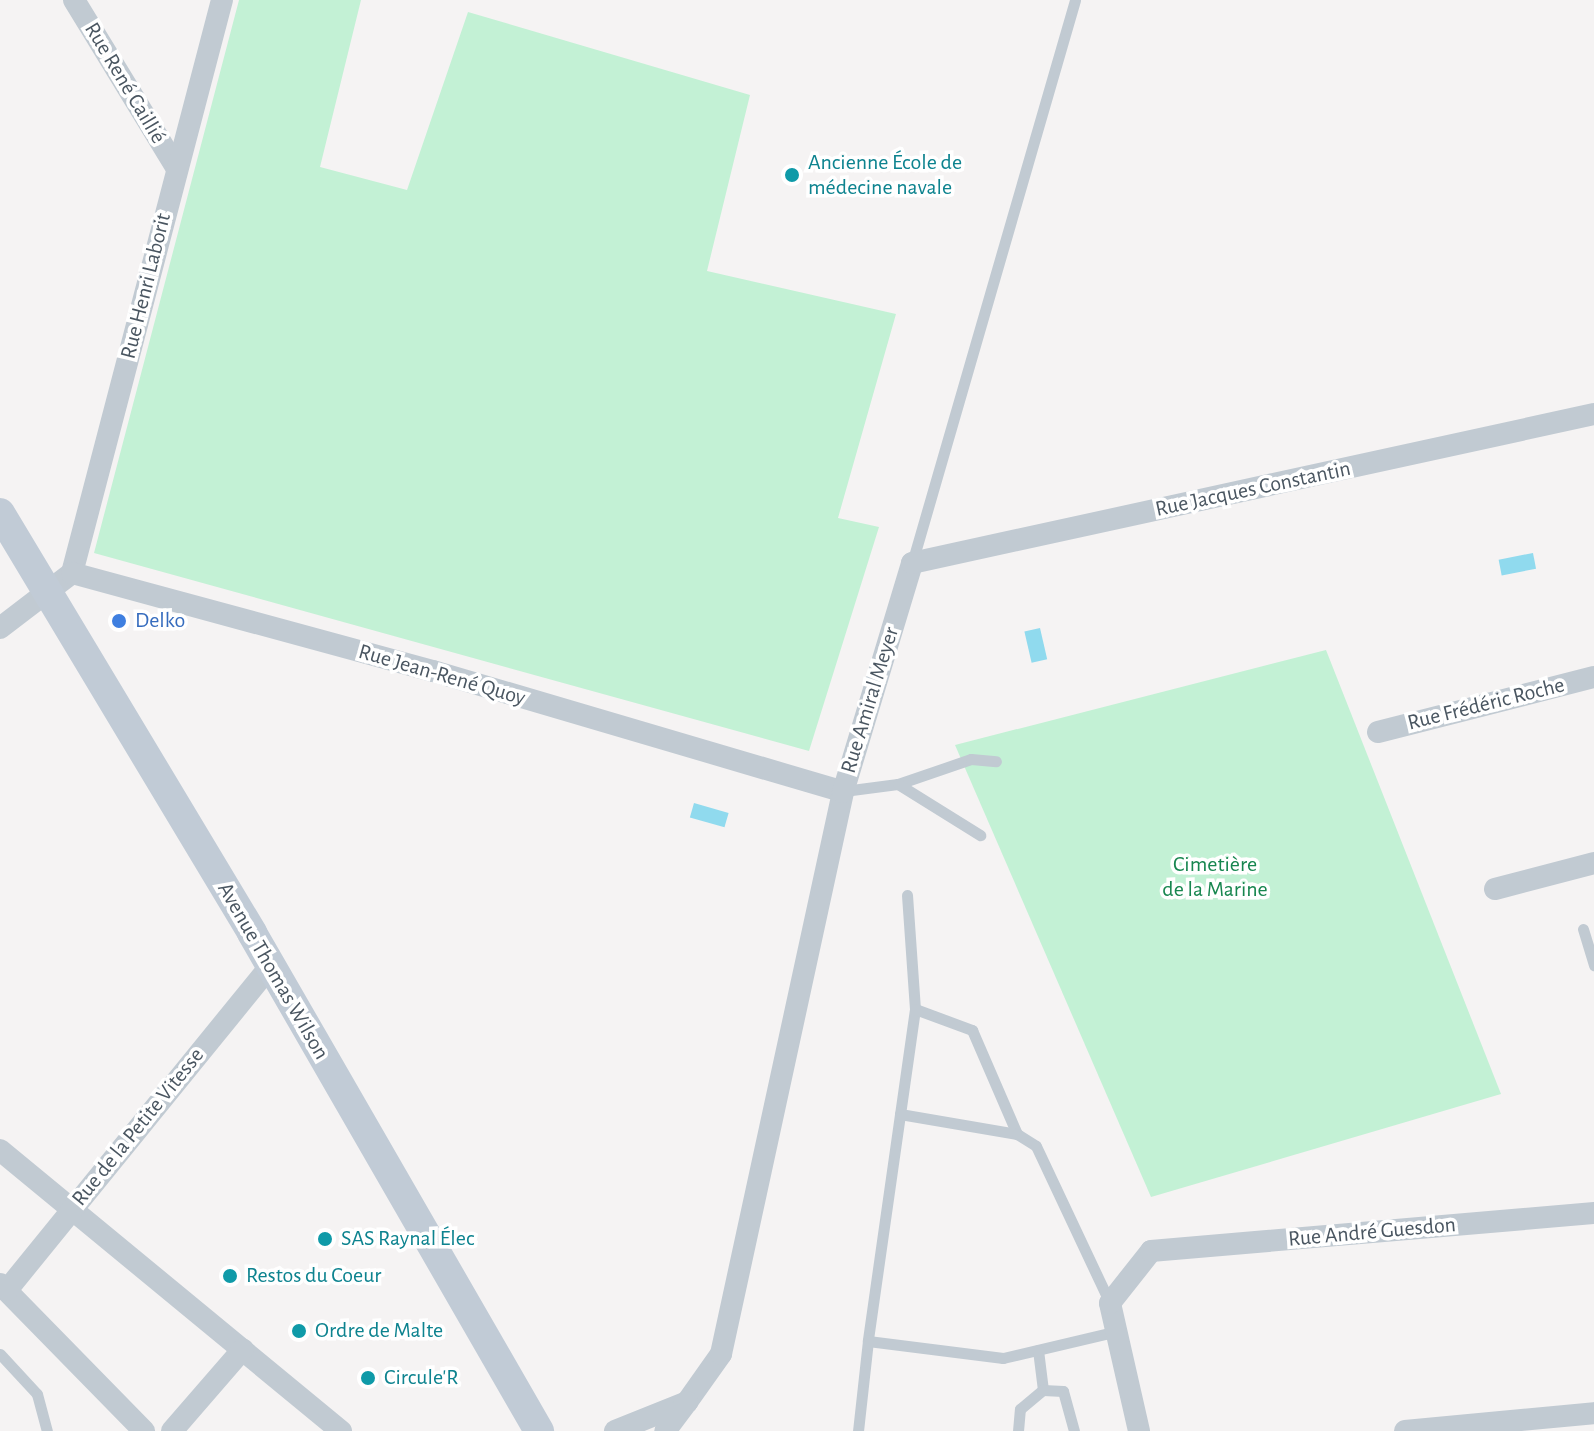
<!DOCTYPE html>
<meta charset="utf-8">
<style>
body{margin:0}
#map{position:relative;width:1594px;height:1431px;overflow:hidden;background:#f5f3f3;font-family:"Alegreya Sans",sans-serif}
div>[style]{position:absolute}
.green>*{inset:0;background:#c3f1d5}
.water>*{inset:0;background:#90daee;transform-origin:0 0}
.lane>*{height:11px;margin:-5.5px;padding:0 5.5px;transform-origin:5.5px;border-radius:5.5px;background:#c1cad2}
.street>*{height:22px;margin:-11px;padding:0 11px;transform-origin:11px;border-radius:11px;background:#c1cad2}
.secondary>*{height:30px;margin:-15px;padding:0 15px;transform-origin:15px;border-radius:15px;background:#c1cbd6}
.dots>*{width:22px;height:22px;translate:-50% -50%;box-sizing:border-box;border:4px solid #fff;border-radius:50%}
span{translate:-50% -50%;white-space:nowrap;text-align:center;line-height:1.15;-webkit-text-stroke:7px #fff;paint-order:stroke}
.street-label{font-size:22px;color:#4a5661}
.culture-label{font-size:22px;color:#0d838f}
.left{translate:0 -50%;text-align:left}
.shop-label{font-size:22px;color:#366cbe}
.park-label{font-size:22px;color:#17864f}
</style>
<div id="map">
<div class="green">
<i style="clip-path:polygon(239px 0,361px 0,320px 167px,407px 190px,468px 12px,750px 95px,707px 271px,896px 314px,838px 518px,879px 527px,809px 751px,94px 553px)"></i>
<i style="clip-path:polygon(1326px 650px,1501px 1094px,1151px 1197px,955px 745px)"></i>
</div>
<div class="water">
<i style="left:1533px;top:553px;width:16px;height:35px;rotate:79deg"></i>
<i style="left:1040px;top:628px;width:32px;height:16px;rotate:77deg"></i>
<i style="left:694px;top:803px;width:36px;height:15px;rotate:16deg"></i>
</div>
<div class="lane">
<i style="left:912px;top:563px;width:586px;rotate:-73.85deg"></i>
<i style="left:898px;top:784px;width:77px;rotate:-18.9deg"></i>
<i style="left:971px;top:759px;width:25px;rotate:5deg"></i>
<i style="left:844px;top:791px;width:54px;rotate:-7.4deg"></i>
<i style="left:898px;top:784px;width:97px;rotate:31.9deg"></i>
<i style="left:907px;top:895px;width:114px;rotate:86deg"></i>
<i style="left:915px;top:1009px;width:335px;rotate:98.1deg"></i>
<i style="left:868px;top:1341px;width:136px;rotate:7.2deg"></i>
<i style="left:1003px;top:1358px;width:114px;rotate:-13.2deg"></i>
<i style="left:1583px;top:929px;width:38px;rotate:73deg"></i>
<i style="left:915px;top:1009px;width:61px;rotate:20.2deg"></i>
<i style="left:972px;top:1030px;width:113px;rotate:66.6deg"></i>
<i style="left:900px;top:1114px;width:119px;rotate:9.7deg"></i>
<i style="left:1017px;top:1134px;width:22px;rotate:32deg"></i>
<i style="left:1036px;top:1146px;width:174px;rotate:64.8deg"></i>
<i style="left:1038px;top:1350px;width:40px;rotate:82.9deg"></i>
<i style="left:0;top:1354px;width:54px;rotate:47.2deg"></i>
<i style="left:37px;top:1394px;width:38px;rotate:75deg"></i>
<i style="left:858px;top:1431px;width:91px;rotate:-83.7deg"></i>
<i style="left:1018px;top:1431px;width:22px;rotate:-85deg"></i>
<i style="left:1020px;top:1409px;width:30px;rotate:-40deg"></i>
<i style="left:1043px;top:1390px;width:20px;rotate:3deg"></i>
<i style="left:1063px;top:1391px;width:41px;rotate:74.6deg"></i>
</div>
<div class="street">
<i style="left:74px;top:0;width:196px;rotate:58.6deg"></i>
<i style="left:72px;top:573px;width:592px;rotate:-75.33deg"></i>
<i style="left:0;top:628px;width:91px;rotate:-37.4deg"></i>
<i style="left:72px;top:573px;width:374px;rotate:15.2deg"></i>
<i style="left:433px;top:671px;width:427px;rotate:16.4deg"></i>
<i style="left:1378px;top:732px;width:223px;rotate:-14.3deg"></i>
<i style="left:1495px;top:889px;width:102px;rotate:-14.7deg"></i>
<i style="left:0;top:1150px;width:442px;rotate:39.5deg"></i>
<i style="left:0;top:1284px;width:206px;rotate:45.6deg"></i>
<i style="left:7px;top:1290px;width:417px;rotate:-50.9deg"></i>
<i style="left:687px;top:1402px;width:59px;rotate:-54.7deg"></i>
<i style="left:721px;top:1354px;width:575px;rotate:-77.75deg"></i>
<i style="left:843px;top:792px;width:239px;rotate:-73.2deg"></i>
<i style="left:912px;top:563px;width:698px;rotate:-12.32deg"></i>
<i style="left:172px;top:1431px;width:108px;rotate:-49.1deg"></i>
<i style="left:615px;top:1431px;width:78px;rotate:-21.9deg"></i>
<i style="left:687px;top:1402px;width:36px;rotate:127deg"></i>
<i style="left:1139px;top:1431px;width:131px;rotate:-102.8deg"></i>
<i style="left:1110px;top:1303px;width:66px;rotate:-51.7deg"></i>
<i style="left:1151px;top:1251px;width:445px;rotate:-4.9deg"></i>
<i style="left:1405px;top:1431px;width:190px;rotate:-5.4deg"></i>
</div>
<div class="secondary">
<i style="left:0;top:513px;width:490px;rotate:59deg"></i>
<i style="left:252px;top:933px;width:575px;rotate:60.04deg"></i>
</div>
<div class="dots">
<i style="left:792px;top:175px;background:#0f9aa8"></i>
<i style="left:119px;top:621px;background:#3f7fe0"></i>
<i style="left:325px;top:1239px;background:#0f9aa8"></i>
<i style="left:230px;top:1276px;background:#0f9aa8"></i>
<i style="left:299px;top:1331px;background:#0f9aa8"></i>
<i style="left:368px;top:1378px;background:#0f9aa8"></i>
</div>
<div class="street-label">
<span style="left:125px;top:83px;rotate:59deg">Rue René Caillié</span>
<span style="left:146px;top:286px;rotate:-76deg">Rue Henri Laborit</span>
<span style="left:1253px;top:489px;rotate:-12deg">Rue Jacques Constantin</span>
<span style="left:442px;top:675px;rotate:16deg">Rue Jean-René Quoy</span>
<span style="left:870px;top:700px;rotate:-73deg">Rue Amiral Meyer</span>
<span style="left:1486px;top:704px;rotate:-14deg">Rue Frédéric Roche</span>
<span style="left:273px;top:971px;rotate:60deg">Avenue Thomas Wilson</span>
<span style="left:138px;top:1127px;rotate:-51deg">Rue de la Petite Vitesse</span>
<span style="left:1372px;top:1232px;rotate:-5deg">Rue André Guesdon</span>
</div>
<div class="culture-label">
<span class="left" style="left:808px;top:175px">Ancienne École de<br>médecine navale</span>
<span class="left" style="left:341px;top:1239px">SAS Raynal Élec</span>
<span class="left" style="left:246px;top:1276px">Restos du Coeur</span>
<span class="left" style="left:315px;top:1331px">Ordre de Malte</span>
<span class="left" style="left:384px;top:1378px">Circule'R</span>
</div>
<div class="shop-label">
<span class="left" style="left:135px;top:621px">Delko</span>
</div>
<div class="park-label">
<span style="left:1215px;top:877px">Cimetière<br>de la Marine</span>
</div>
</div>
